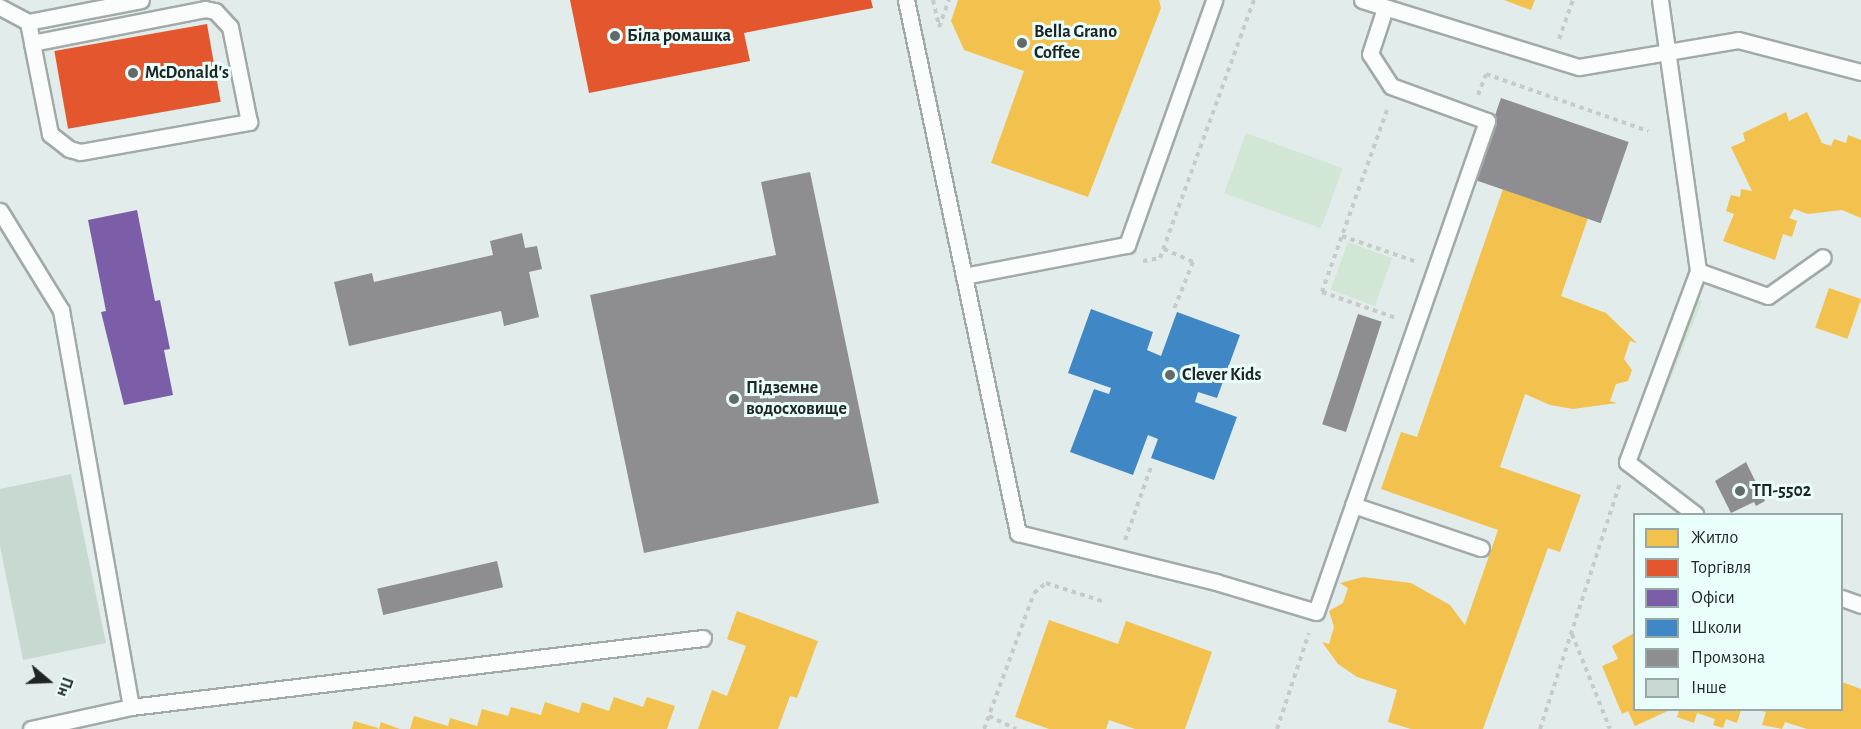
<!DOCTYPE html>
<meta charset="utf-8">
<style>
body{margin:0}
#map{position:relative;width:1861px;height:729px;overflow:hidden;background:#e2edeb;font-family:"Alegreya Sans",sans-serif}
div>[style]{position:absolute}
.green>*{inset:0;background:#d2e6d6;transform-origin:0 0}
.homes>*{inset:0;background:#f2c14e;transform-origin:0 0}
.shops>*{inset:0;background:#e4572e;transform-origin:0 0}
.offices>*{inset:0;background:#7b5ea7}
.schools>*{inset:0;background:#3f88c5}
.industry>*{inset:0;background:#8d8d92;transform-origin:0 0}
.building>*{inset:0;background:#c8d9d2}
.path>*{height:4px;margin-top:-2px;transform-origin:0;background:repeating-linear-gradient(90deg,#c6cac9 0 4.5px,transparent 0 9px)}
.roads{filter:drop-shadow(2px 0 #a2aaa9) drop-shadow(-2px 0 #a2aaa9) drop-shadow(0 2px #a2aaa9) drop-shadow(0 -2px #a2aaa9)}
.service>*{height:15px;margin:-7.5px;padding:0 7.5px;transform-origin:7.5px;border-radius:7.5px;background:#fbfcfc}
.dots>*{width:16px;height:16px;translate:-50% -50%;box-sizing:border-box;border:3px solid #eafffc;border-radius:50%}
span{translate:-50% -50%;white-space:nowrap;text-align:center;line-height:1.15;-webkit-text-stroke:6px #eafffc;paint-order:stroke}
.poi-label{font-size:18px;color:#1e2524;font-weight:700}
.left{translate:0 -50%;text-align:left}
.legend{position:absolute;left:1633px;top:513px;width:210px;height:198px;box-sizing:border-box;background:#eafffc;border:2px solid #98a8a6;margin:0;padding:8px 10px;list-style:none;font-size:18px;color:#1e2524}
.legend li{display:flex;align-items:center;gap:12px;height:30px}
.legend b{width:30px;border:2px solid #98a8a6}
.north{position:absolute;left:18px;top:651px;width:60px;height:60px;-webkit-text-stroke:4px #eafffc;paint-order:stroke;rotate:109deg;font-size:16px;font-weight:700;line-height:24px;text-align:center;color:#1e2524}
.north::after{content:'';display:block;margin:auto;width:21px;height:27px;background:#1e2524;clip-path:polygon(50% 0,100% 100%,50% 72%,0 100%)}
</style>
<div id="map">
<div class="green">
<i style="left:1246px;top:133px;width:103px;height:64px;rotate:20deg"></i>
<i style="left:1348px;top:242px;width:47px;height:51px;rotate:20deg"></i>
<i style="left:1692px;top:297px;width:11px;height:165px;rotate:22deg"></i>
</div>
<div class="homes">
<i style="clip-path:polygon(958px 0,1159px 0,1161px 8px,1088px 197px,991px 163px,1024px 71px,964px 50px,951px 21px)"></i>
<i style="clip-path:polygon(1504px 0,1535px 0,1531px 10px)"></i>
<i style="clip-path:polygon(1786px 112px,1789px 121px,1807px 112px,1822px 143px,1831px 146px,1834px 139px,1846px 143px,1848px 135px,1861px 140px,1861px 218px,1842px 210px,1808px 214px,1794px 209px,1789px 218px,1797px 221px,1792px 237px,1783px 234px,1775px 260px,1723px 241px,1734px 214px,1726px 211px,1731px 195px,1740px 197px,1741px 189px,1752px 191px,1731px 147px,1745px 141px,1743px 133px)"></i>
<i style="clip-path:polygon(1503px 189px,1588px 218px,1561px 296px,1606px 313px,1637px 343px,1630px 341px,1624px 359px,1632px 370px,1628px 381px,1616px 384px,1610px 401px,1617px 403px,1573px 409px,1550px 405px,1525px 394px,1500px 467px,1581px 495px,1560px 552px,1548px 548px,1483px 729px,1411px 729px,1388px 722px,1397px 690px,1357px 677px,1338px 664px,1322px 642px,1329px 644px,1334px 627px,1329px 611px,1343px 603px,1348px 588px,1340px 583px,1363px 577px,1411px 583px,1450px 605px,1465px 625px,1498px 530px,1381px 489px,1401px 432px,1417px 437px)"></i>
<i style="left:1829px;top:288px;width:34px;height:42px;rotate:19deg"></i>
<i style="clip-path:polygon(737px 611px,818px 641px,797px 698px,790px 696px,778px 729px,698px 729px,712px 690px,727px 696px,746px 646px,727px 639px)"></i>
<i style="clip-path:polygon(1049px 620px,1118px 644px,1126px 621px,1212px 652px,1185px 729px,1135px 729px,1109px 720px,1106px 729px,1049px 729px,1015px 717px)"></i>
<i style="clip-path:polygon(1634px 633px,1634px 710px,1670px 710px,1635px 726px,1628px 711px,1622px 714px,1602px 666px,1618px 659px,1612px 646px)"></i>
<i style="clip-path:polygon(1842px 682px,1861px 689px,1861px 729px,1807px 729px,1785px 722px,1782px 729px,1762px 725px,1766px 712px,1759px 710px,1842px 710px)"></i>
<i style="clip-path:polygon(614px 697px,643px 707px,647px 697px,675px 706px,667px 729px,410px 729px,414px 716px,448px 726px,450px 718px,477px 726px,482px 709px,508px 716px,511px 707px,541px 715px,545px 702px,579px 713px,582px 702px,609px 711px)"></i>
<i style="clip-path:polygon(1675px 710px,1741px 710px,1737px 723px,1726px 719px,1723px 728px,1713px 725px,1715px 719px,1697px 713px,1694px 723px,1677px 717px,1679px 711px)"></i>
<i style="clip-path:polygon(354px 721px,378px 728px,378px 729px,352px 729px)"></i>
<i style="clip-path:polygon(381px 722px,400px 729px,379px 729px)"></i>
</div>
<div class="shops">
<i style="clip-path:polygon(570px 0,871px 0,873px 8px,744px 33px,750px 61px,589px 93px)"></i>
<i style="left:207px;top:24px;width:79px;height:155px;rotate:80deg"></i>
</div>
<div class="offices">
<i style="clip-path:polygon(137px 210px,155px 301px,160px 300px,170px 349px,164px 350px,173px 395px,124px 405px,101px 312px,106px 311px,88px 220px)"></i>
</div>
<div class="schools">
<i style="clip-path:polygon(1091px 309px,1153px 332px,1147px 350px,1161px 356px,1177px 312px,1240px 335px,1217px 398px,1198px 392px,1195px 402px,1237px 417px,1214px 480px,1151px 458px,1158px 439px,1148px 435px,1133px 475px,1070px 452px,1094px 389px,1109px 394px,1111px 388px,1068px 373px)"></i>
</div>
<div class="industry">
<i style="left:1501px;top:98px;width:135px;height:86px;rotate:19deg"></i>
<i style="clip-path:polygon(810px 172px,879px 503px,644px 553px,590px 295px,776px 255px,761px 182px)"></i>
<i style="clip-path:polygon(522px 233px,525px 248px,537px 246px,542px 269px,529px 272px,539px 317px,504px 326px,501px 311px,349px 346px,334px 282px,372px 273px,374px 282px,493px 255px,490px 241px)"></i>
<i style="left:1358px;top:314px;width:25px;height:116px;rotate:18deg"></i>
<i style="clip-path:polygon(1746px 462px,1765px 501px,1756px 506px,1754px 502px,1731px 513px,1715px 481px)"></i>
<i style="left:497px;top:561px;width:27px;height:123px;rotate:77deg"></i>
</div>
<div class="building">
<i style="clip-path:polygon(71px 474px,106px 643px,23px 660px,0 546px,0 489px)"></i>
</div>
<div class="path">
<i style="left:933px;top:0;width:28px;rotate:77deg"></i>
<i style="left:939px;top:27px;width:29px;rotate:-70deg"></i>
<i style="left:1559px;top:39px;width:41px;rotate:-70.3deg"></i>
<i style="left:1478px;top:95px;width:22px;rotate:-69deg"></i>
<i style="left:1486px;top:74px;width:172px;rotate:19.4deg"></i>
<i style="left:1387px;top:110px;width:193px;rotate:109.7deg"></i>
<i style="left:1322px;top:292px;width:78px;rotate:19.4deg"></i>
<i style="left:1342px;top:236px;width:79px;rotate:19.1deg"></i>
<i style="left:1164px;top:249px;width:32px;rotate:24deg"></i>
<i style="left:1193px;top:262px;width:51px;rotate:112deg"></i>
<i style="left:1143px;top:261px;width:17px;rotate:-10deg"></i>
<i style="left:1160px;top:258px;width:275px;rotate:-70deg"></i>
<i style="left:1125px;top:540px;width:81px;rotate:-70.4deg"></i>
<i style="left:1572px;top:634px;width:102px;rotate:68.2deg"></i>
<i style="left:989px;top:716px;width:30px;rotate:26deg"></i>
<i style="left:984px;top:729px;width:145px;rotate:-69.8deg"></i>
<i style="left:1034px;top:593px;width:16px;rotate:-40deg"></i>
<i style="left:1046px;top:583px;width:59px;rotate:17.8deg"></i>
<i style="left:1277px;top:729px;width:101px;rotate:-71.6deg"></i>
<i style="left:1540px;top:729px;width:259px;rotate:-72deg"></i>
</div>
<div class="roads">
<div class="service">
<i style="left:906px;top:0;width:545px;rotate:78.13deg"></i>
<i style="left:1018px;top:533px;width:204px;rotate:13.9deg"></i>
<i style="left:1216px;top:582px;width:104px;rotate:16.7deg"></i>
<i style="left:1316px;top:612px;width:520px;rotate:-70.8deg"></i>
<i style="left:1487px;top:121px;width:102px;rotate:-160deg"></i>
<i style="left:1391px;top:86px;width:38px;rotate:-123deg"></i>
<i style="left:1370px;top:54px;width:48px;rotate:-71.9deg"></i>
<i style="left:1362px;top:0;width:227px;rotate:17.2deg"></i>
<i style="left:1579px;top:67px;width:161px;rotate:-9.6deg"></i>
<i style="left:1738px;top:40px;width:127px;rotate:14.6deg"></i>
<i style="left:1660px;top:0;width:274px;rotate:82deg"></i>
<i style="left:1698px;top:271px;width:204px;rotate:110.4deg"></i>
<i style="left:1627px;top:462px;width:86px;rotate:37.4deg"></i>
<i style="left:0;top:7px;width:32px;rotate:28deg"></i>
<i style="left:28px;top:22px;width:115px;rotate:-11deg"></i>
<i style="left:28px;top:22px;width:21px;rotate:79deg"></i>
<i style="left:32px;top:43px;width:93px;rotate:78.8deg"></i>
<i style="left:50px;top:134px;width:24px;rotate:38deg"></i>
<i style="left:69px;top:149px;width:11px;rotate:15deg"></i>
<i style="left:80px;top:152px;width:172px;rotate:-10.1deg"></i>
<i style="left:249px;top:122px;width:97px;rotate:-101.3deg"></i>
<i style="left:230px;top:27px;width:22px;rotate:-133deg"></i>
<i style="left:215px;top:11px;width:10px;rotate:-169deg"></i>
<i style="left:205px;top:9px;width:176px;rotate:168.9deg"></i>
<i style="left:0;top:211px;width:116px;rotate:58.4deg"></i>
<i style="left:61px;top:310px;width:403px;rotate:80deg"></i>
<i style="left:1698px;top:271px;width:74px;rotate:19.7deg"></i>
<i style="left:1768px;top:296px;width:67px;rotate:-35.3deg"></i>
<i style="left:964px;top:276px;width:166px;rotate:-10.8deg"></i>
<i style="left:1127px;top:245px;width:260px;rotate:-70.4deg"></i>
<i style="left:1353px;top:505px;width:135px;rotate:18.6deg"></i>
<i style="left:1842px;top:598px;width:20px;rotate:20deg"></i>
<i style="left:31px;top:729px;width:102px;rotate:-12.4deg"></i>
<i style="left:131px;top:707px;width:576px;rotate:-6.88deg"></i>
</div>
</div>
<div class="dots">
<i style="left:615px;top:36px;background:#636b6a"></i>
<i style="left:1022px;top:43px;background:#636b6a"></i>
<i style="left:133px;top:73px;background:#636b6a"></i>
<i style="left:1170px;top:375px;background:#636b6a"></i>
<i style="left:734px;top:399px;background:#636b6a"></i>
<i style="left:1740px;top:491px;background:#636b6a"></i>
</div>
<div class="poi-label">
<span class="left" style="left:1034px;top:43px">Bella Grano<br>Coffee</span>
<span class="left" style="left:627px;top:36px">Біла ромашка</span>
<span class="left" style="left:145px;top:73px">McDonald's</span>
<span class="left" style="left:1182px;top:375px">Clever Kids</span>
<span class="left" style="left:746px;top:399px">Підземне<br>водосховище</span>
<span class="left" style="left:1752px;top:491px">ТП-5502</span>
</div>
<ul class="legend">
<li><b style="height:16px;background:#f2c14e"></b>Житло</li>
<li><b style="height:16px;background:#e4572e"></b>Торгівля</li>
<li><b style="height:16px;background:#7b5ea7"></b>Офіси</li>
<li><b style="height:16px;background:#3f88c5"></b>Школи</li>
<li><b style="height:16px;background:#8d8d92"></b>Промзона</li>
<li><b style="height:16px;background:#c8d9d2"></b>Інше</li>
</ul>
<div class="north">Пн</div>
</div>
